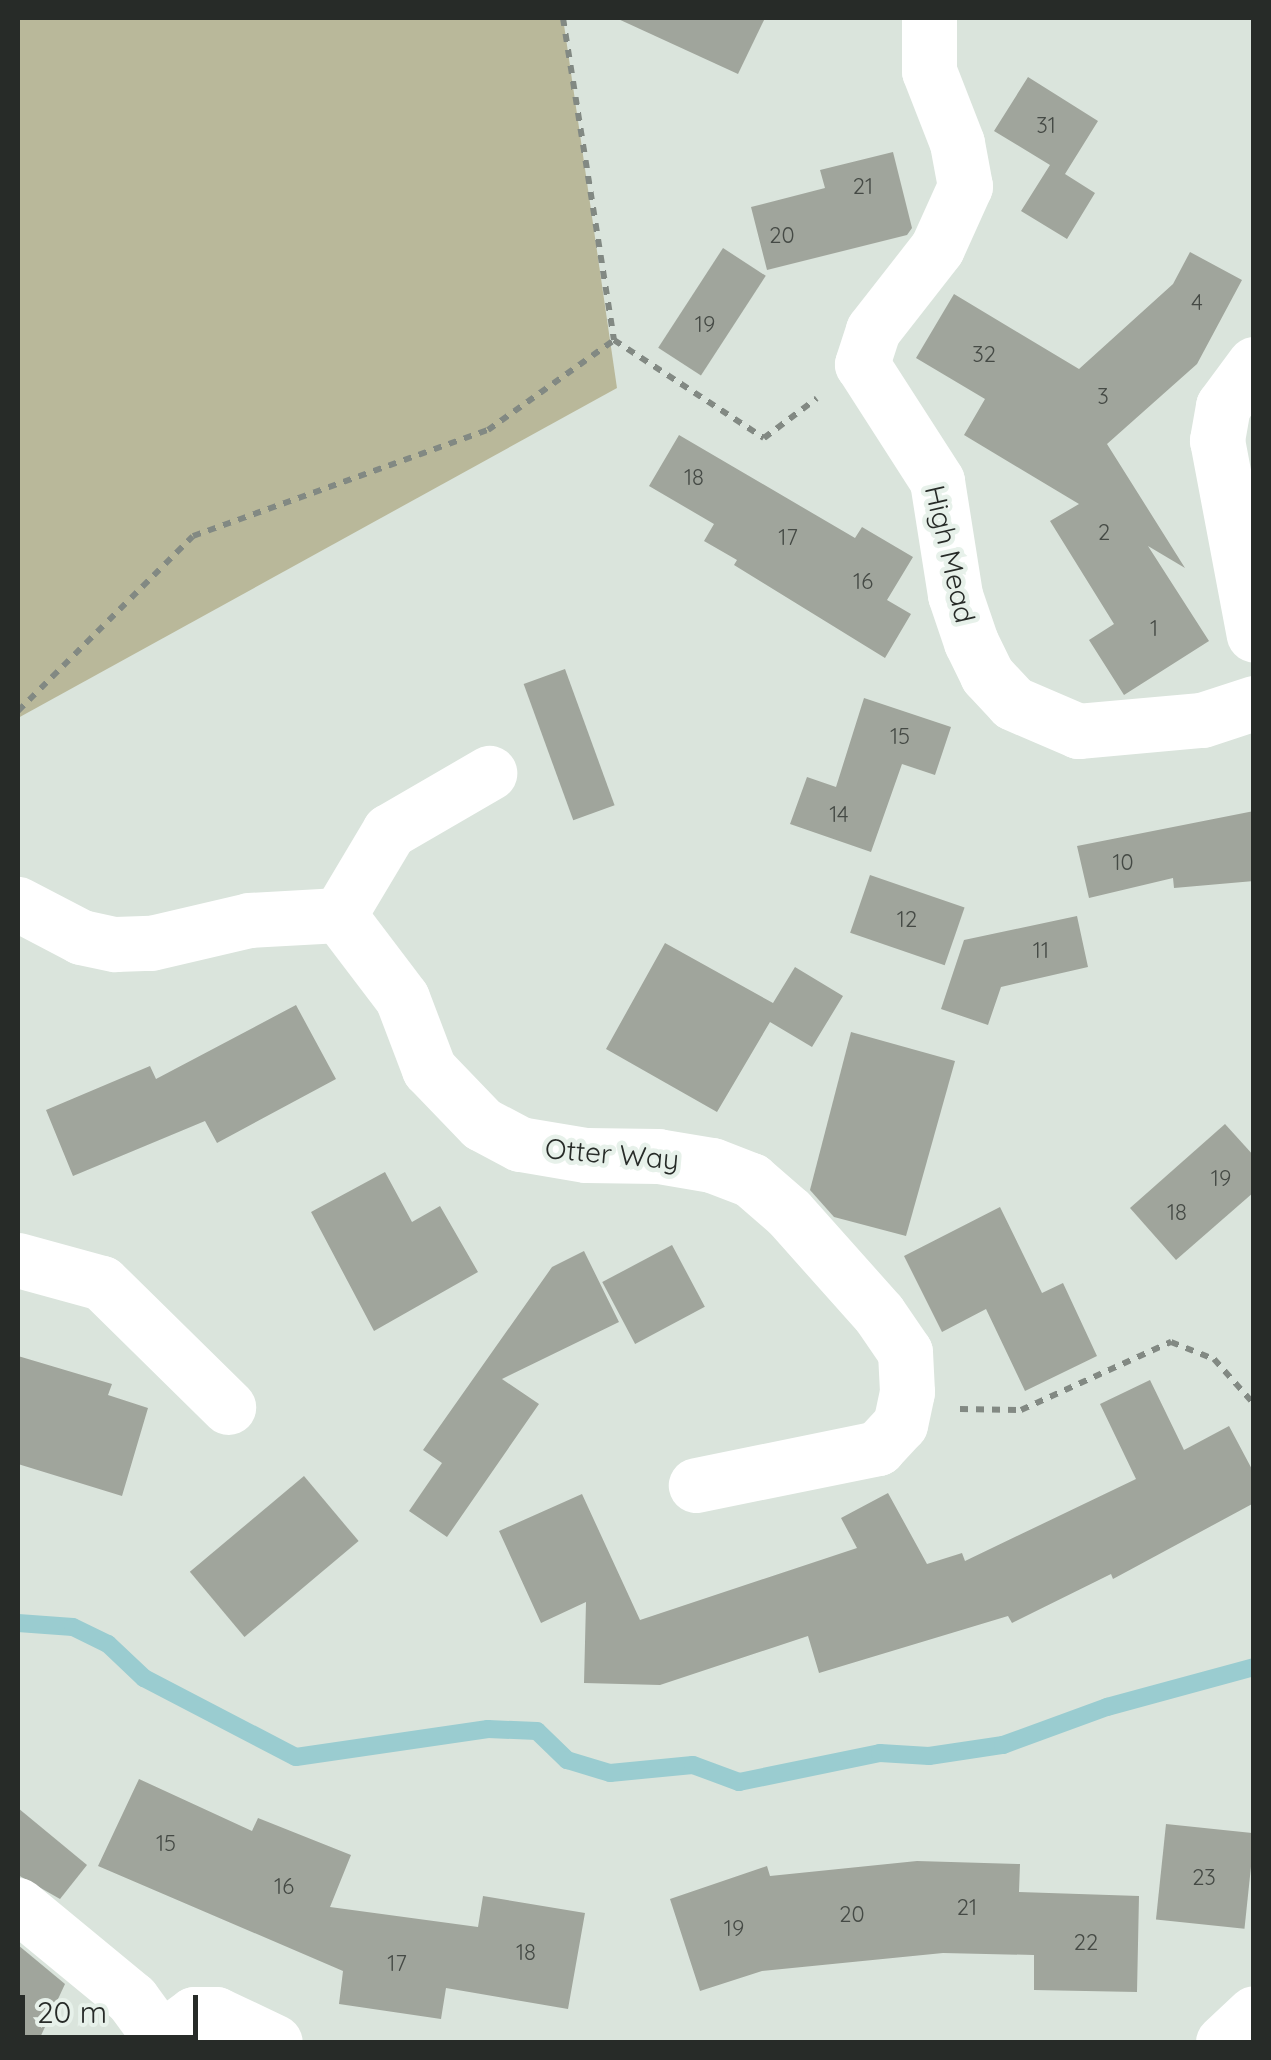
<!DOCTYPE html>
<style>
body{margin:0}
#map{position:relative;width:1271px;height:2060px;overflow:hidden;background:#dae4dc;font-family:Quicksand,sans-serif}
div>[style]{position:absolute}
.green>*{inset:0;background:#b9b89a}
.stream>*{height:18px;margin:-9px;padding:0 9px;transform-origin:9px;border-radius:9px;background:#9accd0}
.building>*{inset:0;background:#a0a59c;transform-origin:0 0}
.path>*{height:6px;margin-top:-3px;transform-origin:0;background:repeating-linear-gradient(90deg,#828983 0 8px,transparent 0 16px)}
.minor>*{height:55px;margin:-27.5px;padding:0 27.5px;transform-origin:27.5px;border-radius:27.5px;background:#fff}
span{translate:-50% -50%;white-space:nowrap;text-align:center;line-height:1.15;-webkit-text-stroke:9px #e7f1ea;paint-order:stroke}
.number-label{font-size:22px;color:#454a45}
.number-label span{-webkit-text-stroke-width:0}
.street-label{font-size:28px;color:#272b28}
.frame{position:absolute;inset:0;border:20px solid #272b28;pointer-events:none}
.scale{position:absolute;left:20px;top:1995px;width:178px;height:45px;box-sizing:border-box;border:5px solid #272b28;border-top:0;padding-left:12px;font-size:30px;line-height:35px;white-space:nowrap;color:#272b28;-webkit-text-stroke:8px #e7f1ea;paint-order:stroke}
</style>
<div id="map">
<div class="green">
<i style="clip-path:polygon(18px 18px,563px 18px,617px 388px,18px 718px)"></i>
</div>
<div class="stream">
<i style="left:18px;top:1623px;width:55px;rotate:4.2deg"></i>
<i style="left:73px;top:1627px;width:39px;rotate:26deg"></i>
<i style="left:108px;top:1644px;width:50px;rotate:43.4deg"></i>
<i style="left:144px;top:1678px;width:171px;rotate:27.5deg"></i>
<i style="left:296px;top:1757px;width:194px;rotate:-8.3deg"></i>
<i style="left:488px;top:1729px;width:49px;rotate:2.3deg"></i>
<i style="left:537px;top:1731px;width:42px;rotate:44deg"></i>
<i style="left:567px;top:1760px;width:45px;rotate:16.8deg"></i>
<i style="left:610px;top:1773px;width:83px;rotate:-5.5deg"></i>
<i style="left:693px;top:1765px;width:49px;rotate:20.3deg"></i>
<i style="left:739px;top:1782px;width:144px;rotate:-11.6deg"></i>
<i style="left:880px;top:1753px;width:49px;rotate:3.5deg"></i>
<i style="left:929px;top:1756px;width:75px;rotate:-8.5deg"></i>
<i style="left:1003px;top:1745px;width:111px;rotate:-20.1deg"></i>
<i style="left:1107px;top:1707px;width:152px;rotate:-15.2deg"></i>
</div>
<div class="building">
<i style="clip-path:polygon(616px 18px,765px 18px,738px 74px)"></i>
<i style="clip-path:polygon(1028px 77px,1098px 121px,1065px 174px,1095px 193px,1067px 239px,1021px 211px,1050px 165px,994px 131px)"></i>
<i style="clip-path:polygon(893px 152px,912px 228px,907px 235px,767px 270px,751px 207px,825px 188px,820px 170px)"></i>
<i style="left:723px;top:248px;width:51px;height:119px;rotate:33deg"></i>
<i style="clip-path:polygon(1190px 252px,1242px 280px,1197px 364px,1107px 444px,1185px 568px,1148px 546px,1209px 641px,1124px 695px,1089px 640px,1114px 624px,1050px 521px,1079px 504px,964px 435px,985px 399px,916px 358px,954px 294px,1079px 369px,1173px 284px)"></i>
<i style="clip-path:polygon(679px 435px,855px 538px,862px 527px,913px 557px,887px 600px,911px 614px,885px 658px,734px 565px,737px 560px,704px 541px,714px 524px,649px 486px)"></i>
<i style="left:565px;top:669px;width:145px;height:44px;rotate:70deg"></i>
<i style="clip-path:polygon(864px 698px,951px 727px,935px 775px,902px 764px,871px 852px,790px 824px,807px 777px,836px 787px)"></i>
<i style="clip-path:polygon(1254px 811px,1254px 881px,1174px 888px,1173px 878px,1089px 898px,1077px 846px)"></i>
<i style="left:870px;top:875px;width:100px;height:61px;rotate:19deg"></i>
<i style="clip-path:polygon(1077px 916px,1088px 967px,1001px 987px,988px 1025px,941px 1009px,964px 940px)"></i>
<i style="clip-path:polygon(665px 943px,773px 1003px,795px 967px,843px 996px,812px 1047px,770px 1022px,717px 1112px,606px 1049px)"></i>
<i style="clip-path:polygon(296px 1005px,336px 1079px,217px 1143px,205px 1121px,73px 1176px,46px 1110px,150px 1066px,156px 1079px)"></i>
<i style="clip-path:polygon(851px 1032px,955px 1061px,906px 1236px,834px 1217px,810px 1190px)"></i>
<i style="clip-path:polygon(1225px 1124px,1254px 1156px,1254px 1192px,1176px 1260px,1130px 1208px)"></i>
<i style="clip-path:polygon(385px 1172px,412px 1222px,440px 1206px,478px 1272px,374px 1331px,311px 1212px)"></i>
<i style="clip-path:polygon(1000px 1207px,1042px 1293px,1063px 1283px,1097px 1356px,1025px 1391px,986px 1309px,942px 1332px,904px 1256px)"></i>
<i style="left:672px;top:1245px;width:70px;height:79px;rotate:62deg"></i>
<i style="clip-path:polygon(584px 1251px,619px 1322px,502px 1379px,539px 1404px,447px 1537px,409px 1511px,442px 1463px,423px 1450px,552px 1267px)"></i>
<i style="clip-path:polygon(18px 1356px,112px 1384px,108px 1395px,148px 1408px,122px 1496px,18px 1464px)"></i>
<i style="clip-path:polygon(1150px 1380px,1184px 1450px,1229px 1426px,1254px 1473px,1254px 1503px,1113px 1579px,1111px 1574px,1012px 1623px,1008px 1616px,819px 1673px,808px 1636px,660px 1685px,584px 1683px,586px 1602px,541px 1623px,499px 1531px,582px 1494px,640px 1620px,857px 1548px,841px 1518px,888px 1493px,927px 1564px,962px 1553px,965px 1561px,1136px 1479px,1100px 1404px)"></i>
<i style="left:304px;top:1476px;width:85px;height:149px;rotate:50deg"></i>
<i style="clip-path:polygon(139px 1779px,252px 1831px,258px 1818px,351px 1855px,330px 1907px,478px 1927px,483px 1896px,585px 1913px,568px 2009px,446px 1988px,441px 2019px,339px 2004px,343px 1971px,98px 1866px)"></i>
<i style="clip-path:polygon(18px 1808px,87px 1865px,60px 1899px,18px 1875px)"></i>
<i style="left:1166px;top:1824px;width:89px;height:96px;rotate:6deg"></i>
<i style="clip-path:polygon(917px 1861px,1020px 1864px,1019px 1892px,1139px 1896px,1137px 1992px,1034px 1990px,1034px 1955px,943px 1953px,762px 1971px,700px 1991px,670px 1899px,767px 1866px,770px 1876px)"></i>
<i style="clip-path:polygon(18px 1945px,65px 1984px,38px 2042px,18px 2042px)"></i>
</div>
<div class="path">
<i style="left:563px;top:18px;width:326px;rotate:81deg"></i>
<i style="left:18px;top:711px;width:247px;rotate:-45deg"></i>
<i style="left:193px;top:536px;width:313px;rotate:-19.8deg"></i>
<i style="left:488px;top:430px;width:155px;rotate:-35.5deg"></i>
<i style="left:614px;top:340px;width:179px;rotate:33.2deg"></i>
<i style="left:764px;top:438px;width:66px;rotate:-37deg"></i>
<i style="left:960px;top:1409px;width:61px;rotate:0.9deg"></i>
<i style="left:1021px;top:1410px;width:165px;rotate:-24.4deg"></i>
<i style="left:1171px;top:1342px;width:46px;rotate:21.6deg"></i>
<i style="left:1214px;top:1359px;width:60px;rotate:48.4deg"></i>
</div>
<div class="minor">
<i style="left:929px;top:18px;width:53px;rotate:90deg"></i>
<i style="left:929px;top:71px;width:77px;rotate:68.7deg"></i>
<i style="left:957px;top:143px;width:44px;rotate:79.5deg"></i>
<i style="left:965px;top:186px;width:68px;rotate:114.3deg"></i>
<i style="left:937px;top:248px;width:104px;rotate:128deg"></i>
<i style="left:873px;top:330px;width:36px;rotate:108deg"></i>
<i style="left:862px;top:364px;width:139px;rotate:57.3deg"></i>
<i style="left:937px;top:481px;width:115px;rotate:81deg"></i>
<i style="left:955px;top:595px;width:50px;rotate:71.2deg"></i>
<i style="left:971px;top:642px;width:37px;rotate:64deg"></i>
<i style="left:987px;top:675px;width:38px;rotate:47deg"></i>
<i style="left:1013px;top:703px;width:71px;rotate:23.3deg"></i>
<i style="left:1078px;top:731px;width:124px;rotate:-5.1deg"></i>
<i style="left:1202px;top:720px;width:55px;rotate:-18.1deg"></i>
<i style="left:1254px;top:364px;width:52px;rotate:126.4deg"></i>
<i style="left:1223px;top:406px;width:35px;rotate:100deg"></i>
<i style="left:1217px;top:440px;width:198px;rotate:79.3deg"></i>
<i style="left:18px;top:904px;width:71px;rotate:27.6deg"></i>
<i style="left:81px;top:937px;width:35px;rotate:12deg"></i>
<i style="left:115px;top:944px;width:36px;rotate:-2deg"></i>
<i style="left:151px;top:943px;width:101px;rotate:-13.2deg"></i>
<i style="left:249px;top:920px;width:90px;rotate:-3.2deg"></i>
<i style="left:339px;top:915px;width:104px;rotate:52.8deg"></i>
<i style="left:402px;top:998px;width:76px;rotate:69.2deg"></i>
<i style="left:429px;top:1069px;width:76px;rotate:46.1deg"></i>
<i style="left:482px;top:1124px;width:43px;rotate:27.8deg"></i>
<i style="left:520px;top:1144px;width:67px;rotate:9.5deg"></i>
<i style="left:586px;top:1155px;width:72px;rotate:0.8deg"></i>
<i style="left:658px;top:1156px;width:55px;rotate:9.5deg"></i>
<i style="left:712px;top:1165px;width:42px;rotate:21deg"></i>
<i style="left:751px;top:1180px;width:50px;rotate:41deg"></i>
<i style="left:789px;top:1213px;width:135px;rotate:48.3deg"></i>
<i style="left:879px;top:1314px;width:46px;rotate:55.6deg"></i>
<i style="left:905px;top:1352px;width:40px;rotate:87.1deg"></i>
<i style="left:907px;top:1392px;width:33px;rotate:102deg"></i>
<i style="left:900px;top:1424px;width:33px;rotate:133deg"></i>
<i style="left:878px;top:1448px;width:186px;rotate:168.5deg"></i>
<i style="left:339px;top:915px;width:98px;rotate:-59.2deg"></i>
<i style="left:389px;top:831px;width:116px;rotate:-30.1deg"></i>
<i style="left:18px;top:1260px;width:87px;rotate:15.3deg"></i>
<i style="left:102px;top:1283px;width:177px;rotate:44.5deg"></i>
<i style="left:18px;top:1905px;width:148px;rotate:39.5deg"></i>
<i style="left:132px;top:1999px;width:46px;rotate:53.9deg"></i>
<i style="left:156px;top:2042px;width:47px;rotate:-36.4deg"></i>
<i style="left:194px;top:2014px;width:22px"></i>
<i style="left:216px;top:2014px;width:65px;rotate:25.4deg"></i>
<i style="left:1223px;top:2042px;width:42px;rotate:-43.1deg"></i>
</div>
<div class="number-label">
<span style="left:1046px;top:126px">31</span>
<span style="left:863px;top:187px">21</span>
<span style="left:782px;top:236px">20</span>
<span style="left:1197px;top:303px">4</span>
<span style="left:705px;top:325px">19</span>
<span style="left:984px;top:355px">32</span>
<span style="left:1103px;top:397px">3</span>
<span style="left:694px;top:478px">18</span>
<span style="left:1104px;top:533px">2</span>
<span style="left:788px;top:538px">17</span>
<span style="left:863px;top:582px">16</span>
<span style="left:1154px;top:629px">1</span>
<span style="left:900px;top:737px">15</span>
<span style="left:839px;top:815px">14</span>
<span style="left:1123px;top:863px">10</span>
<span style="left:907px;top:920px">12</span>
<span style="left:1041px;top:951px">11</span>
<span style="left:1221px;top:1179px">19</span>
<span style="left:1177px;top:1213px">18</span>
<span style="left:166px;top:1844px">15</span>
<span style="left:1204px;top:1878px">23</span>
<span style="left:284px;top:1887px">16</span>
<span style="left:967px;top:1908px">21</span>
<span style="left:852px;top:1915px">20</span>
<span style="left:734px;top:1929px">19</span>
<span style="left:1086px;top:1943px">22</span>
<span style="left:526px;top:1953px">18</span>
<span style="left:397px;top:1964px">17</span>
</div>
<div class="street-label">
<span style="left:950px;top:554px;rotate:77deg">High Mead</span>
<span style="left:612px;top:1154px;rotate:5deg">Otter Way</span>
</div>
<div class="frame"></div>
<div class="scale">20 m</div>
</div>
